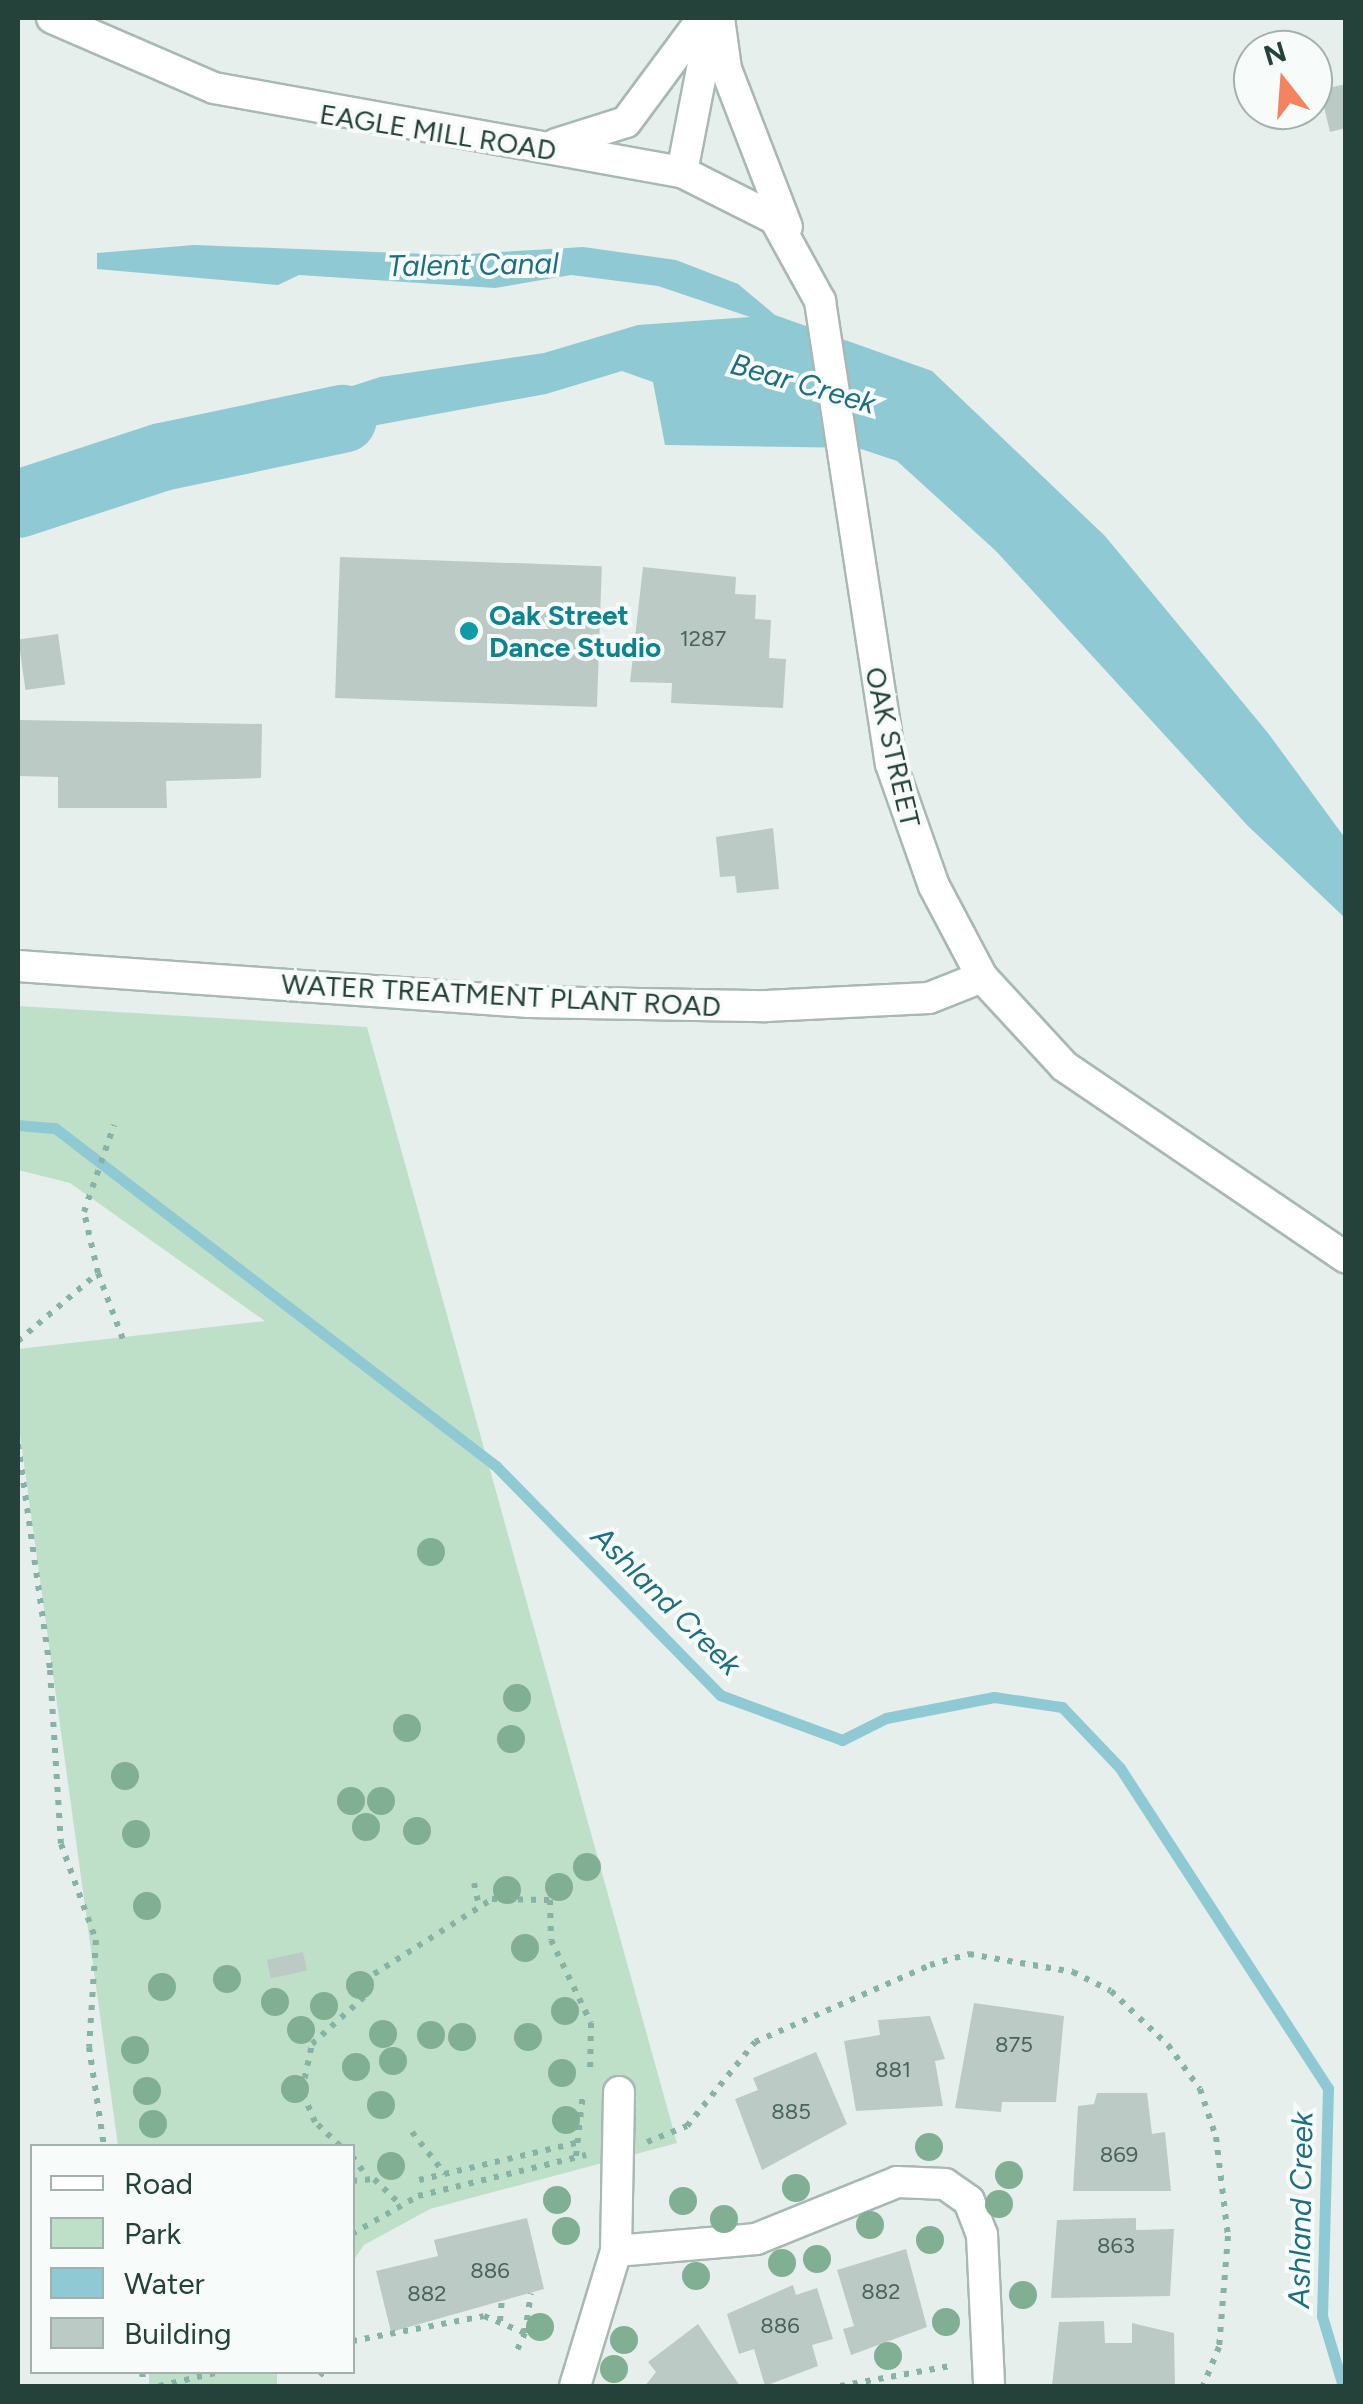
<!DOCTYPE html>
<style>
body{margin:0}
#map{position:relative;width:1363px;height:2404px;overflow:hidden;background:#e6efeb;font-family:Figtree,sans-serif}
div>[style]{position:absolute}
.green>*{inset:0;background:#bfe0c8;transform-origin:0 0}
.water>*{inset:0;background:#8ec9d4}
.stream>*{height:11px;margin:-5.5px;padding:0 5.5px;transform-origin:5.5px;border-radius:5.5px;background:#8ec9d4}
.river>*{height:68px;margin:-34px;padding:0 34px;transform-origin:34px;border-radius:34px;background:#8ec9d4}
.building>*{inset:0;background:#bbcac4;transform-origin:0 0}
.path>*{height:6px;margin-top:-3px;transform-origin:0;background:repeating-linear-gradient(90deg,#86b3a5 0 5px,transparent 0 13px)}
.roads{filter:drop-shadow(2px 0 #a8b8b2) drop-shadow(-2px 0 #a8b8b2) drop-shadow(0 2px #a8b8b2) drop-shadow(0 -2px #a8b8b2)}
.minor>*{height:30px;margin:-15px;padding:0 15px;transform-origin:15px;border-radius:15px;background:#fff}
.trees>*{width:28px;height:28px;margin:-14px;border-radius:50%;background:#80af93}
.dots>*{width:28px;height:28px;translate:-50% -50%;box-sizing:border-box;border:5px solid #f7fbf9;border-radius:50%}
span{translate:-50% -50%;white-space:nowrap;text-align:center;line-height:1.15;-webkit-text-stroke:8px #f7fbf9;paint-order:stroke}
.number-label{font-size:22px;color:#4a645c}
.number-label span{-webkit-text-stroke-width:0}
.street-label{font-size:28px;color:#24423a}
.culture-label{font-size:28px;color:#0d838f;font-weight:700}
.left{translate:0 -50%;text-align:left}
.water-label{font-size:30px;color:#1c6f80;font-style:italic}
.frame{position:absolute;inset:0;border:20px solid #24423a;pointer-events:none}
.legend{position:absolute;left:30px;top:2144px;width:325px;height:230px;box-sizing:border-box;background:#f7fbf9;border:2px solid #a3b1ad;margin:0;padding:12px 18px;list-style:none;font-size:30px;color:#24423a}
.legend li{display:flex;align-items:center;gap:20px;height:50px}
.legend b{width:50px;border:2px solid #a3b1ad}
.north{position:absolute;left:1233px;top:30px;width:100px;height:100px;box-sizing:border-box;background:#f7fbf9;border:2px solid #a3b1ad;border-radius:50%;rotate:343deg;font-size:28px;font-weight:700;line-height:40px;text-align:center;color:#24423a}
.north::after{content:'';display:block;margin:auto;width:35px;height:45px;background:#f4845f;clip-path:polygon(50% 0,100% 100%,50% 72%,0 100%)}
</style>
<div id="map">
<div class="green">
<i style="clip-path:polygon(18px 1006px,367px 1027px,677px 2143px,430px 2209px,364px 2245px,353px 2261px,352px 2146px,118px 2146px,18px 1420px,18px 1349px,265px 1321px,70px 1183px,18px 1170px)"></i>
<i style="left:149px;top:2372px;width:128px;height:14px"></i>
</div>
<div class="water">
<i style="clip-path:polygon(194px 245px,452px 255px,583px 247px,676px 260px,738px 284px,775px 315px,932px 371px,1105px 536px,1268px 733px,1345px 838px,1345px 918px,1248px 826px,996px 551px,897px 461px,858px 448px,665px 445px,653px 382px,622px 371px,546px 394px,252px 448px,257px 417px,380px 377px,544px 353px,638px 325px,750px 317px,658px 286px,571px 275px,495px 288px,299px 275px,278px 285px,97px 269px,97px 253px)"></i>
</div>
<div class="stream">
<i style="left:18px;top:1125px;width:37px;rotate:5deg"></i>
<i style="left:55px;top:1128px;width:556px;rotate:37.47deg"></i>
<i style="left:496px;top:1466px;width:320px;rotate:45.6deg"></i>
<i style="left:720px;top:1695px;width:130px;rotate:20.2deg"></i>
<i style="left:842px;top:1740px;width:49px;rotate:-26.6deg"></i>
<i style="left:886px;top:1718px;width:110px;rotate:-11deg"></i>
<i style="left:994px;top:1697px;width:69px;rotate:8.4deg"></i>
<i style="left:1062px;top:1707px;width:84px;rotate:46.4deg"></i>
<i style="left:1120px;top:1768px;width:382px;rotate:57deg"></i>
<i style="left:1328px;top:2088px;width:228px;rotate:91.5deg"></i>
<i style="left:1322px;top:2316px;width:73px;rotate:73.3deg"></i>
</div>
<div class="river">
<i style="left:18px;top:504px;width:151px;rotate:-18.1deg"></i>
<i style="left:162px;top:457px;width:185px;rotate:-11.9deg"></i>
</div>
<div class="building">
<i style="clip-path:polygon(1346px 84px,1346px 128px,1330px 132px,1320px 90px)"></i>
<i style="left:340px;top:557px;width:262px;height:141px;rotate:2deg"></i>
<i style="clip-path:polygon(643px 567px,736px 577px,735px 594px,756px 595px,755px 619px,771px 620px,769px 658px,786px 659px,783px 708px,671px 703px,672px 683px,630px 682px)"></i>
<i style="left:58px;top:634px;width:51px;height:40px;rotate:82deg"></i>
<i style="clip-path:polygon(18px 720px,262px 724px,261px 778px,166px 781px,167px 808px,58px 808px,58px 777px,18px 776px)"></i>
<i style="clip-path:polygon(773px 828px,779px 889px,737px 893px,735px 876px,720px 877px,716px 837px)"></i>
<i style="left:303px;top:1952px;width:19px;height:37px;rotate:78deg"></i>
<i style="clip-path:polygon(974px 2003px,1064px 2016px,1056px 2102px,1002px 2102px,1001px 2112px,955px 2108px)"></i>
<i style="clip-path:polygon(930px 2016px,945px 2059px,935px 2061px,943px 2106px,856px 2111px,844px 2041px,880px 2035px,878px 2020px)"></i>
<i style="clip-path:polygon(816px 2052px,847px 2124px,762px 2170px,735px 2099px,758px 2090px,753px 2078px)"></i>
<i style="clip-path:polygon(1097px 2093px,1147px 2093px,1152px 2134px,1165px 2132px,1171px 2191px,1073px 2191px,1078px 2106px,1094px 2104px)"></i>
<i style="clip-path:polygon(527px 2218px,544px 2289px,391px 2332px,376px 2271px,438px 2256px,434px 2240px)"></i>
<i style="clip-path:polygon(1136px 2218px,1136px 2230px,1174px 2229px,1170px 2296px,1051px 2298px,1057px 2220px)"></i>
<i style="clip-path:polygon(906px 2249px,927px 2327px,851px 2355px,843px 2329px,854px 2326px,837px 2270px)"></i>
<i style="clip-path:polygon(793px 2285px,796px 2295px,817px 2288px,833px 2339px,812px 2345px,818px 2366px,765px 2386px,754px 2349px,739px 2354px,727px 2314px)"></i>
<i style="clip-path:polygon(1104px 2321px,1105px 2343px,1132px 2343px,1132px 2323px,1174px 2333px,1175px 2386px,1052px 2386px,1059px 2322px)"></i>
<i style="clip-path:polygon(698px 2324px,740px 2386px,645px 2386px,656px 2372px,648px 2362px)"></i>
</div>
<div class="path">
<i style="left:98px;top:1273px;width:63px;rotate:-102.9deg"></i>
<i style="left:84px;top:1212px;width:92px;rotate:-71deg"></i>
<i style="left:18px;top:1341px;width:105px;rotate:-40.4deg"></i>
<i style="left:98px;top:1273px;width:74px;rotate:69.4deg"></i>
<i style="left:18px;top:1444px;width:228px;rotate:81.9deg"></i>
<i style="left:50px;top:1670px;width:174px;rotate:86.4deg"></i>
<i style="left:61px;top:1844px;width:102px;rotate:70deg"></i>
<i style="left:96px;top:1940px;width:107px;rotate:93.7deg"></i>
<i style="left:89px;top:2047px;width:100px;rotate:81.4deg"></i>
<i style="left:474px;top:1883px;width:25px;rotate:78deg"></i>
<i style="left:412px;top:2132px;width:53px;rotate:51.8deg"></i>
<i style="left:647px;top:2142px;width:43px;rotate:-21.8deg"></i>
<i style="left:687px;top:2126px;width:108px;rotate:-51deg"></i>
<i style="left:755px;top:2042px;width:191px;rotate:-23.7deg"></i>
<i style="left:930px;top:1965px;width:41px;rotate:-15.8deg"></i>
<i style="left:969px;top:1954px;width:106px;rotate:9.8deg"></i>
<i style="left:1073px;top:1972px;width:42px;rotate:26.6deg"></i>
<i style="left:1111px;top:1991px;width:79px;rotate:43.5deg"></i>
<i style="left:1168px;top:2045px;width:54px;rotate:54deg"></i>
<i style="left:1200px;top:2089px;width:51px;rotate:71.6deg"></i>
<i style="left:1216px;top:2137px;width:100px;rotate:83.1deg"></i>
<i style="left:1228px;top:2236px;width:111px;rotate:94.6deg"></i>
<i style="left:1219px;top:2347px;width:42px;rotate:112.3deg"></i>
<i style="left:340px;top:2146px;width:35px;rotate:-136deg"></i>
<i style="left:315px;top:2122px;width:34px;rotate:-113deg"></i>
<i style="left:302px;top:2091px;width:48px;rotate:-78deg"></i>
<i style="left:312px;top:2044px;width:70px;rotate:-42.1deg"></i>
<i style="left:364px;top:1997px;width:16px;rotate:-94deg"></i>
<i style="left:363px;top:1981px;width:153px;rotate:-32.4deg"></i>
<i style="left:492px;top:1899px;width:58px;rotate:1deg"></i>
<i style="left:550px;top:1900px;width:40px;rotate:88.6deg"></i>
<i style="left:551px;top:1940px;width:92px;rotate:64.3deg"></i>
<i style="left:591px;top:2023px;width:50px;rotate:91.1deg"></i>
<i style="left:352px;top:2156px;width:26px;rotate:54deg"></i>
<i style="left:576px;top:2156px;width:62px;rotate:-83.6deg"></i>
<i style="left:419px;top:2180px;width:161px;rotate:-13.3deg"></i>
<i style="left:352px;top:2181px;width:22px;rotate:-5deg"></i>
<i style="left:374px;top:2179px;width:39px;rotate:44deg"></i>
<i style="left:352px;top:2234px;width:76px;rotate:-29.9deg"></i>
<i style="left:418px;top:2196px;width:173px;rotate:-13.7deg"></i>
<i style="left:500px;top:2321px;width:21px;rotate:-85deg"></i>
<i style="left:525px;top:2333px;width:40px;rotate:-81.5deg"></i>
<i style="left:352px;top:2341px;width:134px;rotate:-10.7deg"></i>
<i style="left:484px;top:2316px;width:44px;rotate:22.5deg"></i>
<i style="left:525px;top:2333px;width:19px;rotate:115deg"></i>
<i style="left:142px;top:2372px;width:14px;rotate:82deg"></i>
<i style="left:320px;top:2372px;width:8px;rotate:40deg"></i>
<i style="left:159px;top:2386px;width:63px;rotate:-12.9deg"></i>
<i style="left:840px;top:2386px;width:112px;rotate:-10.3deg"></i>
</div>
<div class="roads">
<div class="minor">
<i style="left:52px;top:18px;width:176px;rotate:23.4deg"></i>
<i style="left:214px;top:88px;width:475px;rotate:10.2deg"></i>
<i style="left:682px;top:172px;width:104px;rotate:26.8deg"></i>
<i style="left:775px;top:219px;width:94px;rotate:61.2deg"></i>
<i style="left:820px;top:301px;width:468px;rotate:81.3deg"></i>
<i style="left:891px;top:764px;width:129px;rotate:70.6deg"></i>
<i style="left:934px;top:886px;width:103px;rotate:62.2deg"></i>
<i style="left:982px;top:977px;width:121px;rotate:47.3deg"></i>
<i style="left:1064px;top:1066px;width:341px;rotate:34.2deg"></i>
<i style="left:719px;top:18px;width:51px;rotate:82.2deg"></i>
<i style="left:726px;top:69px;width:169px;rotate:68.9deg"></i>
<i style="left:556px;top:144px;width:73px;rotate:-17.4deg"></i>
<i style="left:626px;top:122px;width:129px;rotate:-53.5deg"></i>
<i style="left:682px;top:172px;width:157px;rotate:-79deg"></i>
<i style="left:18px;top:966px;width:512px;rotate:4.03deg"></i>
<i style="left:529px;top:1002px;width:237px;rotate:1deg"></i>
<i style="left:766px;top:1006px;width:163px;rotate:-2.8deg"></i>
<i style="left:929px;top:998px;width:57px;rotate:-21.6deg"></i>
<i style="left:616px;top:2251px;width:141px;rotate:-4.9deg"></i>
<i style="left:756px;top:2239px;width:152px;rotate:-22deg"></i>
<i style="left:897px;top:2182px;width:48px;rotate:2.4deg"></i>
<i style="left:945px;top:2184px;width:29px;rotate:35deg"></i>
<i style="left:969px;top:2201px;width:36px;rotate:69deg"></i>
<i style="left:982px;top:2235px;width:151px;rotate:87.3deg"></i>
<i style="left:575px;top:2386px;width:141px;rotate:-73.1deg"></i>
<i style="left:616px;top:2251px;width:159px;rotate:-88.9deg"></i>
</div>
</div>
<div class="trees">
<i style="left:431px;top:1552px"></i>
<i style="left:517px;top:1698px"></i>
<i style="left:407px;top:1728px"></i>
<i style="left:511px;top:1739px"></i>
<i style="left:125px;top:1776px"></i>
<i style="left:351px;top:1801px"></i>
<i style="left:381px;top:1801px"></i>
<i style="left:366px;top:1827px"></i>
<i style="left:417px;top:1831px"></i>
<i style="left:136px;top:1834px"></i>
<i style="left:587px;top:1867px"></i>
<i style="left:559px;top:1887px"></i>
<i style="left:507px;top:1890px"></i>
<i style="left:147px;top:1906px"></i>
<i style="left:525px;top:1948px"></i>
<i style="left:227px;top:1979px"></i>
<i style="left:360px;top:1985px"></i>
<i style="left:162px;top:1987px"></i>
<i style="left:275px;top:2002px"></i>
<i style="left:324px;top:2006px"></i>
<i style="left:565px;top:2011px"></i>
<i style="left:301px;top:2030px"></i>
<i style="left:383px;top:2034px"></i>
<i style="left:431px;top:2035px"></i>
<i style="left:462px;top:2037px"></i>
<i style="left:528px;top:2037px"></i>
<i style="left:135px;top:2050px"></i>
<i style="left:393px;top:2061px"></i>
<i style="left:356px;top:2067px"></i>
<i style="left:562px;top:2073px"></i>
<i style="left:295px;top:2089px"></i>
<i style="left:147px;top:2091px"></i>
<i style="left:381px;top:2105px"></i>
<i style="left:566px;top:2120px"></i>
<i style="left:153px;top:2124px"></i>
<i style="left:929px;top:2147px"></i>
<i style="left:391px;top:2166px"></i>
<i style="left:1009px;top:2175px"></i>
<i style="left:796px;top:2188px"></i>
<i style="left:557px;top:2200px"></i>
<i style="left:683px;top:2201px"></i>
<i style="left:999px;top:2204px"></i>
<i style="left:724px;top:2219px"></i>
<i style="left:870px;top:2225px"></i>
<i style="left:566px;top:2231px"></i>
<i style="left:930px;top:2240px"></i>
<i style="left:817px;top:2259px"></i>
<i style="left:782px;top:2263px"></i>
<i style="left:696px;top:2276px"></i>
<i style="left:1023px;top:2295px"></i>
<i style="left:946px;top:2322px"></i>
<i style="left:540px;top:2327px"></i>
<i style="left:624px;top:2340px"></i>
<i style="left:888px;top:2356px"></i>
<i style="left:614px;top:2369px"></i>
</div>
<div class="dots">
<i style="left:469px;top:631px;background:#0f9aa8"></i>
</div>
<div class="number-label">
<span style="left:703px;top:639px">1287</span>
<span style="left:1014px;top:2045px">875</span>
<span style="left:893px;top:2070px">881</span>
<span style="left:791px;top:2112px">885</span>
<span style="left:1119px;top:2155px">869</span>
<span style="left:1116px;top:2246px">863</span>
<span style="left:490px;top:2271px">886</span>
<span style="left:881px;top:2292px">882</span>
<span style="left:427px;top:2294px">882</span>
<span style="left:780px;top:2326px">886</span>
</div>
<div class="street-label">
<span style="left:438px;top:132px;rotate:9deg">EAGLE MILL ROAD</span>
<span style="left:893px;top:747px;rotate:77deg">OAK STREET</span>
<span style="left:501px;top:995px;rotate:3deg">WATER TREATMENT PLANT ROAD</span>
</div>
<div class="culture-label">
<span class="left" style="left:489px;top:631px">Oak Street<br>Dance Studio</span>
</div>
<div class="water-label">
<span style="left:473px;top:265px;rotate:-1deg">Talent Canal</span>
<span style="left:803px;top:384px;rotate:16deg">Bear Creek</span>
<span style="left:666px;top:1601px;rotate:45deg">Ashland Creek</span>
<span style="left:1301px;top:2210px;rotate:-89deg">Ashland Creek</span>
</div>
<div class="frame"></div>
<ul class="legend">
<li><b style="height:12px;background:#fff"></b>Road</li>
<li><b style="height:28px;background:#bfe0c8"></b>Park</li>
<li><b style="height:28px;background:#8ec9d4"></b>Water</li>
<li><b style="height:28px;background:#bbcac4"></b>Building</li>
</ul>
<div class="north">N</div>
</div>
